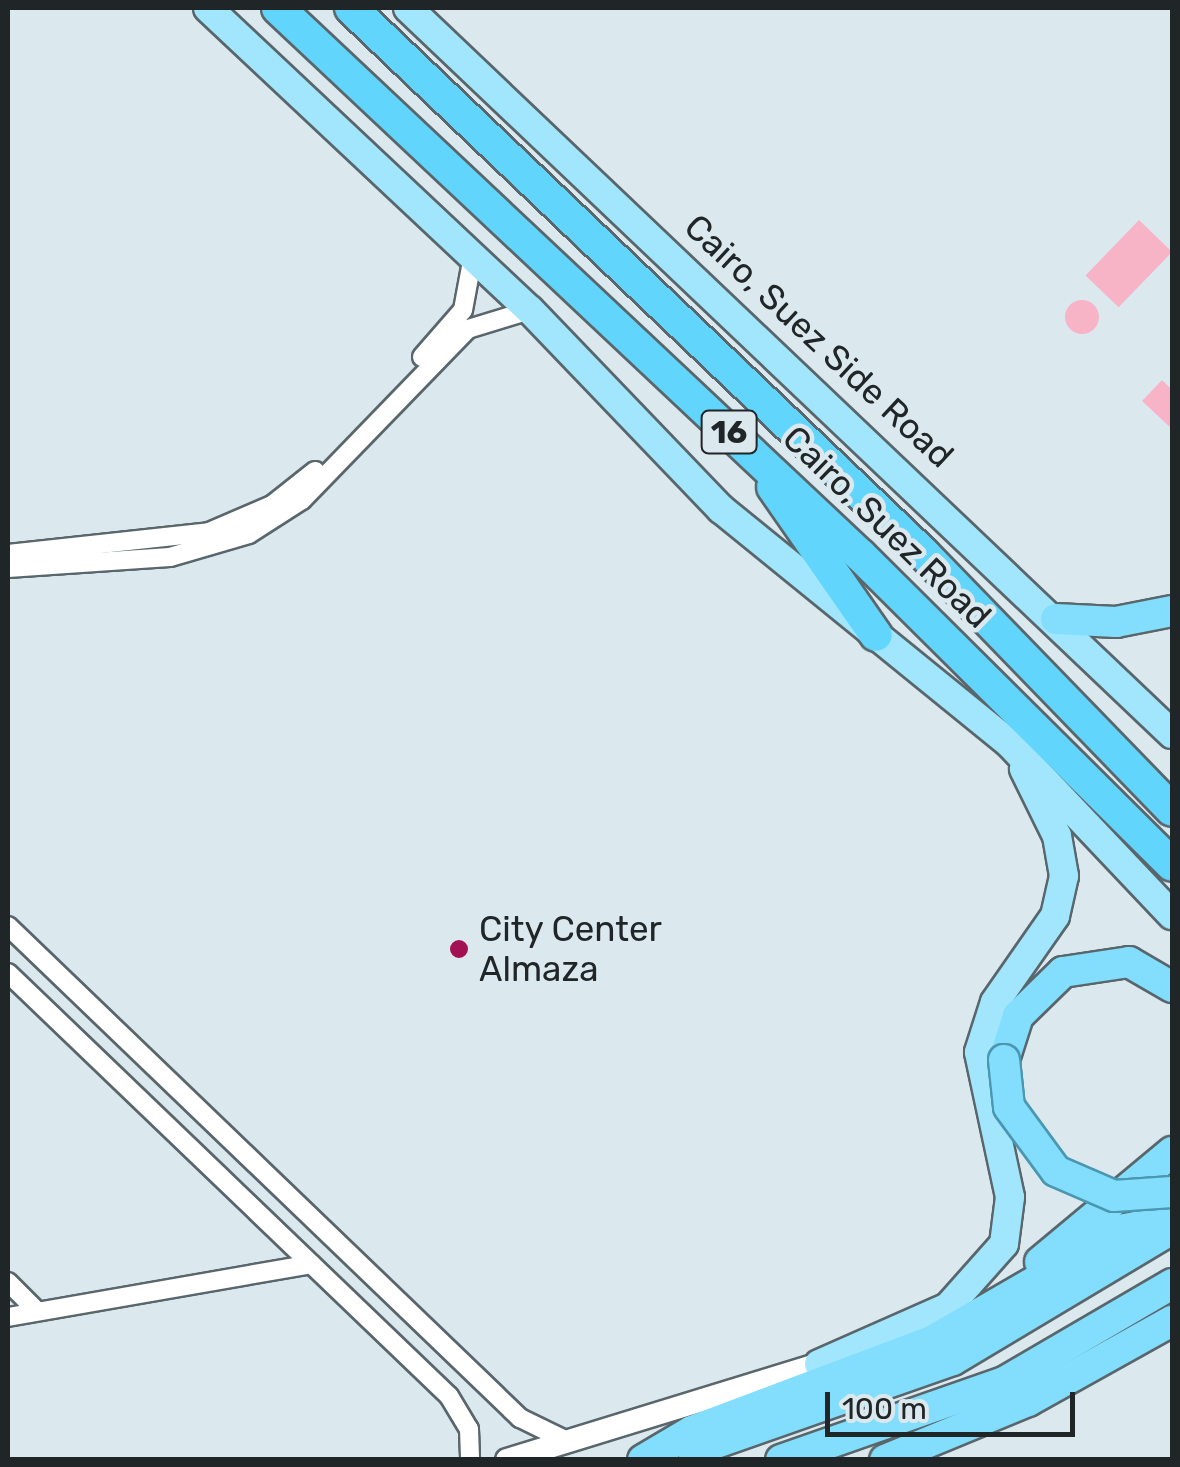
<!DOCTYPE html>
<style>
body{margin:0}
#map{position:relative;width:1180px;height:1467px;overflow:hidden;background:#dbe9ef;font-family:Rubik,sans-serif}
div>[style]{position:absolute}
.green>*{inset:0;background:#f7b4c6;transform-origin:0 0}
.round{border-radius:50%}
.roads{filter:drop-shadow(2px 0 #59666b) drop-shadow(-2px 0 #59666b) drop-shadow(0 2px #59666b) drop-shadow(0 -2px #59666b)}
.minor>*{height:18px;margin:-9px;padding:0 9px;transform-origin:9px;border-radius:9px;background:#fff}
.tertiary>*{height:22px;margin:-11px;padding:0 11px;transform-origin:11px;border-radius:11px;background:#fff}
.primary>*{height:28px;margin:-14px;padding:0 14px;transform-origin:14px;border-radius:14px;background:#a1e6fd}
.trunk>*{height:30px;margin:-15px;padding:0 15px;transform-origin:15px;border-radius:15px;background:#82defc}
.motorway>*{height:32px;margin:-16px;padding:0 16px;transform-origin:16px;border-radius:16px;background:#62d5fc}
.bridges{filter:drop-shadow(2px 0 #4b97b2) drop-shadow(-2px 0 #4b97b2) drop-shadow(0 2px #4b97b2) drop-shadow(0 -2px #4b97b2)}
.trunk-bridge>*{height:30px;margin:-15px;padding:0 15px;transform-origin:15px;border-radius:15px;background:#82defc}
.dots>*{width:28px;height:28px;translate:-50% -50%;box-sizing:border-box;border:5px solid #dbe9ef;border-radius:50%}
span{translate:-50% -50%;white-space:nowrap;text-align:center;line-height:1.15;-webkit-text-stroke:9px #dbe9ef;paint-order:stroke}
.shield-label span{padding:2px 8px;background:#dbe9ef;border:2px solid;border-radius:8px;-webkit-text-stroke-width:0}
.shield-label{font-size:32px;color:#202528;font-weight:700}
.street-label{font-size:35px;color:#202528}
.poi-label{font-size:35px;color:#202528}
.left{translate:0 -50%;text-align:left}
.frame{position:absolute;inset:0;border:10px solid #202528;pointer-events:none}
.scale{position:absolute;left:825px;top:1392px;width:250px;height:45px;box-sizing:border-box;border:5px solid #202528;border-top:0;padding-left:12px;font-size:30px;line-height:35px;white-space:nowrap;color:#202528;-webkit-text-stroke:8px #dbe9ef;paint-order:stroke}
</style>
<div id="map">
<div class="green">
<i style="left:1139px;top:220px;width:46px;height:77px;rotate:44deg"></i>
<i class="round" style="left:1065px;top:300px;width:34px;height:34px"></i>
<i style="clip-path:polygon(1162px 380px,1172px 390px,1172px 429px,1142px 401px)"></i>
</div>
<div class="roads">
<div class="minor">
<i style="left:422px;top:357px;width:62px;rotate:-48.9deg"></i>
<i style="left:463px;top:310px;width:55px;rotate:-79.5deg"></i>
<i style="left:8px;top:554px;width:202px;rotate:-6.2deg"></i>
<i style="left:209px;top:532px;width:69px;rotate:-23.2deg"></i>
<i style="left:272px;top:505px;width:55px;rotate:-38.3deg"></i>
<i style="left:8px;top:568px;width:162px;rotate:-3.9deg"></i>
<i style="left:170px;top:557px;width:82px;rotate:-16.2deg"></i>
<i style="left:249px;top:534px;width:63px;rotate:-32.7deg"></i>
<i style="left:302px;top:500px;width:238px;rotate:-45.9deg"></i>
<i style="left:468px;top:329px;width:65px;rotate:-17deg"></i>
<i style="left:8px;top:926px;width:710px;rotate:43.86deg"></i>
<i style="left:520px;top:1418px;width:55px;rotate:26.1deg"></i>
<i style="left:8px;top:973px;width:611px;rotate:43.81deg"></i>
<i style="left:449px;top:1396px;width:39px;rotate:59deg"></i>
<i style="left:469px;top:1429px;width:31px;rotate:88deg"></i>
<i style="left:8px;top:1282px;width:41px;rotate:45deg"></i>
<i style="left:8px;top:1317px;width:308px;rotate:-9.9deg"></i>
</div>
<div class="tertiary">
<i style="left:507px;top:1460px;width:326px;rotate:-17.1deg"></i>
</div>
<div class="primary">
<i style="left:208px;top:8px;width:441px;rotate:43.2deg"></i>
<i style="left:530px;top:310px;width:276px;rotate:46.2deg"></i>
<i style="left:721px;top:509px;width:374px;rotate:39.1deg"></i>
<i style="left:1011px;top:745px;width:234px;rotate:46.6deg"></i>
<i style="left:408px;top:8px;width:1054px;rotate:43.54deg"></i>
<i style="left:819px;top:1364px;width:141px;rotate:-23.8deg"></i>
<i style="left:948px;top:1307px;width:84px;rotate:-48.4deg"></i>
<i style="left:1004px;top:1244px;width:47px;rotate:-82.7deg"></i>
<i style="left:1010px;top:1197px;width:148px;rotate:-102.1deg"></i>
<i style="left:979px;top:1052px;width:52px;rotate:-72.3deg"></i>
<i style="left:995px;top:1002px;width:105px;rotate:-55.1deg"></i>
<i style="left:1055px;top:916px;width:41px;rotate:-77.3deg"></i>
<i style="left:1064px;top:876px;width:41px;rotate:-99.9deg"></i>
<i style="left:1057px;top:836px;width:75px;rotate:-116.2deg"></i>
</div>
<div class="trunk">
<i style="left:1056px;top:619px;width:60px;rotate:2.9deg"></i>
<i style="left:1116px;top:622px;width:57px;rotate:-11.1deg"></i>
<i style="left:1004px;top:1060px;width:46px;rotate:-72.3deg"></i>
<i style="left:1018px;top:1016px;width:63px;rotate:-44.4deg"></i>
<i style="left:1063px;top:972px;width:67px;rotate:-8.6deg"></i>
<i style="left:1129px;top:962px;width:50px;rotate:30.2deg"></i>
<i style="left:1040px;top:1262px;width:172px;rotate:-39.8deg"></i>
<i style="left:693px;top:1451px;width:275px;rotate:-19.3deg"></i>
<i style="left:953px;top:1360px;width:255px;rotate:-30.9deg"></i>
<i style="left:643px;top:1460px;width:57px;rotate:-30.6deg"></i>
<i style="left:692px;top:1431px;width:256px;rotate:-20.6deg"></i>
<i style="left:932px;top:1341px;width:223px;rotate:-30.1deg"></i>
<i style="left:1125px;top:1229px;width:48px;rotate:-10.8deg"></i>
<i style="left:781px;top:1460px;width:238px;rotate:-19.3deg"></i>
<i style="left:1006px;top:1381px;width:192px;rotate:-30.3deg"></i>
<i style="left:885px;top:1460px;width:155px;rotate:-22.4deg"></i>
<i style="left:1028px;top:1401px;width:165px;rotate:-29.1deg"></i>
</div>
<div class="motorway">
<i style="left:278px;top:8px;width:800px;rotate:43.23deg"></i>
<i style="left:861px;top:556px;width:438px;rotate:44.8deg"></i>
<i style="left:351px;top:8px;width:791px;rotate:43.62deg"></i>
<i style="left:924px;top:554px;width:356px;rotate:45.9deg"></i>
<i style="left:773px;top:487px;width:180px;rotate:55.2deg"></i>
</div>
</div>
<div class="bridges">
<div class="trunk-bridge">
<i style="left:1004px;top:1060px;width:47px;rotate:83.9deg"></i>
<i style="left:1009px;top:1107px;width:79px;rotate:53.7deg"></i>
<i style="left:1056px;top:1171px;width:63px;rotate:23.3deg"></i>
<i style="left:1114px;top:1196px;width:58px;rotate:-3.9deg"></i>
</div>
</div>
<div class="dots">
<i style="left:459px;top:949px;background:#a31053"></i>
</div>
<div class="shield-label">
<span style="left:729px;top:432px">16</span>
</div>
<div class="street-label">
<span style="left:819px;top:341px;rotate:43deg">Cairo, Suez Side Road</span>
<span style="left:887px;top:527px;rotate:44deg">Cairo, Suez Road</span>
</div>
<div class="poi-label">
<span class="left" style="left:479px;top:949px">City Center<br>Almaza</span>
</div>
<div class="frame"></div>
<div class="scale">100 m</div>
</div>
